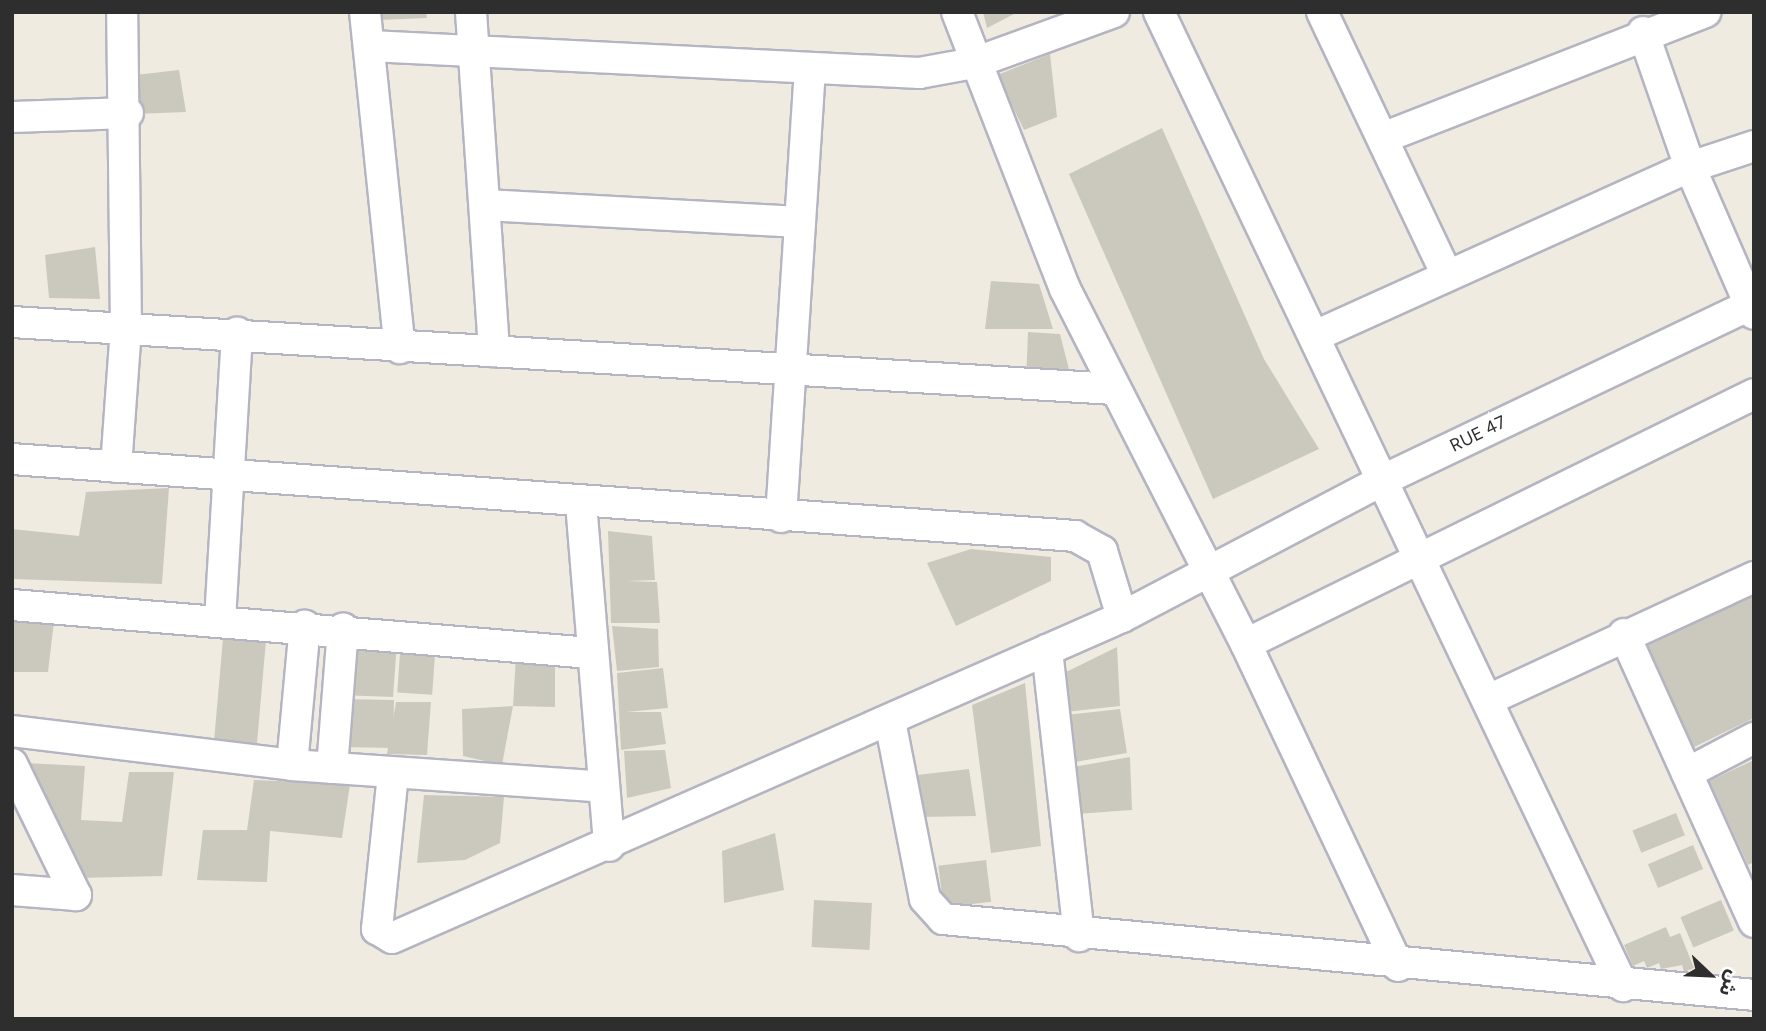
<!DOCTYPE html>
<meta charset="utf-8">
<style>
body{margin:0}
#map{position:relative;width:1766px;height:1031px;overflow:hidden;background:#f0ebe0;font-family:Figtree,"Noto Sans Arabic",sans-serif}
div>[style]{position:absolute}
.building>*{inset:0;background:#cbc9be;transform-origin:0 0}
.roads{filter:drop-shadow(2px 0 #b4b4c2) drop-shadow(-2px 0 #b4b4c2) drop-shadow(0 2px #b4b4c2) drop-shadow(0 -2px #b4b4c2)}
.minor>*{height:30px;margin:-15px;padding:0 15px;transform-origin:15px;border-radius:15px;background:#fff}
span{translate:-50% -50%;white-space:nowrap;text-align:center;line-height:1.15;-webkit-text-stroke:7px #fff;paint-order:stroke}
.street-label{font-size:18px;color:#2e2e2e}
.frame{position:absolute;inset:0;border:14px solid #2e2e2e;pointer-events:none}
.north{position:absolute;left:1675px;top:940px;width:70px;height:70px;-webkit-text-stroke:5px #fff;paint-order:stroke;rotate:113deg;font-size:19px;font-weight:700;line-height:28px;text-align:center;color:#2e2e2e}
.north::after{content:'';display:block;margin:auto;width:24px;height:32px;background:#2e2e2e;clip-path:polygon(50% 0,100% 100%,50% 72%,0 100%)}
</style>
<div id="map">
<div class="building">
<i style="clip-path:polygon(377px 12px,426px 12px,427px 18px,378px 20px)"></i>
<i style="clip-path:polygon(983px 12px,1018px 12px,987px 28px)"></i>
<i style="clip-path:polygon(1050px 54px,1057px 117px,1024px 130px,997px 75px)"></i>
<i style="clip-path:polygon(179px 70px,186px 112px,135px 114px,135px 75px)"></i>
<i style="clip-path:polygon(1162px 128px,1264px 359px,1319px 449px,1213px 499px,1069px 174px)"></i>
<i style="clip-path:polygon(95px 247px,100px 299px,49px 298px,45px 255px)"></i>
<i style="clip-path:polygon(991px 281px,1039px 284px,1053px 329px,985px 329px)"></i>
<i style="clip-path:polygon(1028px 332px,1060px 334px,1072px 381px,1026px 381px)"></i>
<i style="clip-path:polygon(169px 488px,162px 584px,12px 579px,12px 529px,79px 536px,86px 492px)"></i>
<i style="clip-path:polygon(608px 531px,652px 536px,655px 580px,627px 581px,657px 582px,660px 623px,611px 623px)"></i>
<i style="clip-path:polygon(971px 549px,1051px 557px,1051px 581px,956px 626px,927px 563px)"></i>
<i style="clip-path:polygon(1754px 593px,1754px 718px,1690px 749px,1644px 642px)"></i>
<i style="clip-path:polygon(55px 613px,48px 672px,12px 672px,12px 616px)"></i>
<i style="clip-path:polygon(612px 626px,658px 629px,659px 667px,617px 671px)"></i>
<i style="left:224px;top:627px;width:43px;height:114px;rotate:5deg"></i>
<i style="clip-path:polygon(349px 636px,397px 643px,393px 697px,339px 695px)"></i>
<i style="left:436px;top:640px;width:55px;height:35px;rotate:94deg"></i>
<i style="clip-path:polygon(1117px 647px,1120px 706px,1066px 712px,1064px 673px)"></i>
<i style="clip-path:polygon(555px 653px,555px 707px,513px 706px,516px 656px)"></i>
<i style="clip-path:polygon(663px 668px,668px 708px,626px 712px,661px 712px,666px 744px,621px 750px,617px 673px)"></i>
<i style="clip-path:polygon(1025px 683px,1041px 846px,991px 853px,972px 705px)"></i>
<i style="left:341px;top:699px;width:53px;height:48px;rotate:1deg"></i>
<i style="clip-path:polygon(396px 702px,431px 702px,427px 755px,387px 754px)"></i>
<i style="clip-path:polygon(513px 706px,502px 765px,463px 756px,462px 709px)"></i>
<i style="clip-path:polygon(1120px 709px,1127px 753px,1069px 763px,1066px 715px)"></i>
<i style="clip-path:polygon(665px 750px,671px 788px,627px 798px,624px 751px)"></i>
<i style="clip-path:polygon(1130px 757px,1132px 810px,1076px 814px,1073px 767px)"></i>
<i style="clip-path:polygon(1754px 760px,1754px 862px,1748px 865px,1709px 781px)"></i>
<i style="clip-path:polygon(25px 763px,85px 766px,81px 820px,122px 822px,129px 772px,174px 772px,162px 876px,78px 878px)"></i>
<i style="clip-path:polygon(969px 769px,976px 816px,920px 817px,917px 775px)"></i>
<i style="clip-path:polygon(254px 780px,350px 784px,342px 838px,270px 831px,267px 882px,197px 880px,203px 830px,247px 830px)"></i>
<i style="clip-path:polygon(424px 795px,504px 797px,500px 843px,465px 860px,417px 863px)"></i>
<i style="left:1676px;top:813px;width:24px;height:47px;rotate:68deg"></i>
<i style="clip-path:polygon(775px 833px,784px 890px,724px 903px,722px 851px)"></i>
<i style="left:1693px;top:845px;width:26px;height:49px;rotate:67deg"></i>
<i style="left:986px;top:860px;width:42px;height:48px;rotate:83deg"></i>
<i style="left:814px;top:900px;width:58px;height:47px;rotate:3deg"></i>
<i style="left:1721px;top:900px;width:33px;height:44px;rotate:67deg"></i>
<i style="clip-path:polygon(1666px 927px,1670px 937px,1680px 933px,1694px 968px,1684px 972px,1682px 965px,1661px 969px,1659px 963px,1647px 968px,1644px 961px,1633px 966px,1624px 945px)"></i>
</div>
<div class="roads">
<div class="minor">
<i style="left:365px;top:12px;width:338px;rotate:84.1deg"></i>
<i style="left:471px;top:12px;width:340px;rotate:86.1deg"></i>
<i style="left:957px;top:12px;width:297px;rotate:68.7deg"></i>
<i style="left:1065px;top:289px;width:398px;rotate:63deg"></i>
<i style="left:1246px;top:644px;width:356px;rotate:64.7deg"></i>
<i style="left:1159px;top:12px;width:1079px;rotate:64.53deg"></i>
<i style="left:1322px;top:12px;width:289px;rotate:64.6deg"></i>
<i style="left:1643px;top:32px;width:143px;rotate:70.8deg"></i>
<i style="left:1690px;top:167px;width:160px;rotate:66.5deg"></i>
<i style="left:370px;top:46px;width:550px;rotate:2.82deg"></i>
<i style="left:919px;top:73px;width:56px;rotate:-10.3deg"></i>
<i style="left:974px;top:63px;width:149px;rotate:-20deg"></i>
<i style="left:12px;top:117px;width:116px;rotate:-2deg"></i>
<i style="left:1385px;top:137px;width:344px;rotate:-21.3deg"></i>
<i style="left:486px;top:205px;width:313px;rotate:3.1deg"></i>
<i style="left:12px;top:322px;width:1105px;rotate:3.48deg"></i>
<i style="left:1315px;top:336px;width:411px;rotate:-24.3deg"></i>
<i style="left:1690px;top:167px;width:67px;rotate:-18.2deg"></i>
<i style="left:12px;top:459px;width:1066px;rotate:4.14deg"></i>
<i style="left:1075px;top:536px;width:31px;rotate:29deg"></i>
<i style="left:1102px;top:551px;width:69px;rotate:73.1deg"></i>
<i style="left:116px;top:467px;width:140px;rotate:-85.9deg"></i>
<i style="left:126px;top:327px;width:315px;rotate:-90.7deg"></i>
<i style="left:581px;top:503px;width:344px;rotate:85.3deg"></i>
<i style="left:781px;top:517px;width:447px;rotate:-86.3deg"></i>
<i style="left:12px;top:605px;width:581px;rotate:4.74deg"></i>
<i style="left:220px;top:620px;width:288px;rotate:-86.6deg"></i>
<i style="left:1624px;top:634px;width:316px;rotate:65.7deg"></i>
<i style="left:1246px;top:644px;width:566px;rotate:-26.2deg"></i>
<i style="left:1047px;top:650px;width:288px;rotate:83.6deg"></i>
<i style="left:1488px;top:700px;width:293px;rotate:-24.8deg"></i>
<i style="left:890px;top:721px;width:181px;rotate:78.9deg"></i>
<i style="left:925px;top:899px;width:27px;rotate:48deg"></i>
<i style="left:943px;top:919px;width:815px;rotate:5.35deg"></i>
<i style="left:12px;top:731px;width:282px;rotate:6.9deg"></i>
<i style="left:292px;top:765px;width:312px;rotate:4deg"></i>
<i style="left:12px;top:764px;width:146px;rotate:64deg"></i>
<i style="left:76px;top:895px;width:64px;rotate:-175.5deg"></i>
<i style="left:292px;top:765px;width:140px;rotate:-84.7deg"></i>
<i style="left:332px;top:768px;width:140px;rotate:-85.5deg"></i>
<i style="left:1687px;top:773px;width:76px;rotate:-27.6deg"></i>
<i style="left:393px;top:774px;width:156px;rotate:95.9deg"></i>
<i style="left:377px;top:929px;width:17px;rotate:31deg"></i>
<i style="left:392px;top:938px;width:797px;rotate:-23.74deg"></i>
<i style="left:1122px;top:617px;width:297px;rotate:-27.7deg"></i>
<i style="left:1385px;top:479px;width:409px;rotate:-25.5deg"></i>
</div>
</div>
<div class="street-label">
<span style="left:1478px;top:434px;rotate:-26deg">RUE 47</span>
</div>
<div class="frame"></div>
<div class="north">ش</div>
</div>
